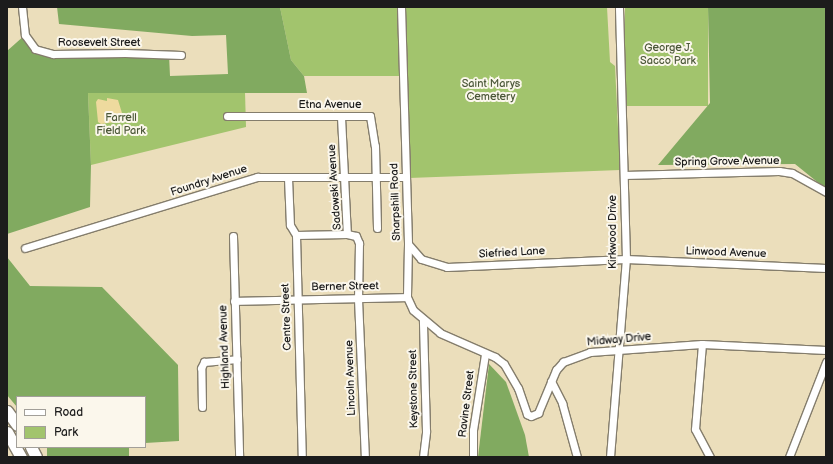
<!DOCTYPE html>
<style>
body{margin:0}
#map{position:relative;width:833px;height:464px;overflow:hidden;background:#ebdebb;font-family:"Balsamiq Sans",sans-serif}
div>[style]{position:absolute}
.green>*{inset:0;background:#a2c46d;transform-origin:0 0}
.forest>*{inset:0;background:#81aa60;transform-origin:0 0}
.sand>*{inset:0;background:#eeda9e}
.roads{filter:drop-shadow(1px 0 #847d6c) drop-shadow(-1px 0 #847d6c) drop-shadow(0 1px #847d6c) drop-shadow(0 -1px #847d6c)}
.minor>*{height:7px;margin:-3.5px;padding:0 3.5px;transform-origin:3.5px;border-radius:3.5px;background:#fff}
.highway>*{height:11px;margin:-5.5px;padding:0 5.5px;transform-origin:5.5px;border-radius:5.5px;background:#fff}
span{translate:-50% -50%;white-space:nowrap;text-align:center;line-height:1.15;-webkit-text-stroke:4px #fbf7ec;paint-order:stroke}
.street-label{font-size:11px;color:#1c1c1c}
.park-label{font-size:11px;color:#4b5738}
.frame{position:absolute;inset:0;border:8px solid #1c1c1c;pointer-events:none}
.legend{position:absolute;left:16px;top:396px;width:130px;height:52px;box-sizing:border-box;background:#fbf7ec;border:1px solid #a29f99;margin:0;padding:5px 7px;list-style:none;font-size:12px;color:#1c1c1c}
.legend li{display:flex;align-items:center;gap:8px;height:20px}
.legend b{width:20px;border:1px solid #a29f99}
</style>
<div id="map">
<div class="green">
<i style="clip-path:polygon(280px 7px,607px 7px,610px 62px,615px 66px,620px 170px,409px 178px,406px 76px,304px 76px,291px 60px)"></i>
<i style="left:625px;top:7px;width:83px;height:99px"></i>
<i style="clip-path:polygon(245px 92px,246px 127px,91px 165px,88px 93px)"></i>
</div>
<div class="forest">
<i style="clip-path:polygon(57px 7px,280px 7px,291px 60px,304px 76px,307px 93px,88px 93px,91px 165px,90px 207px,7px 234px,7px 51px,25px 35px,35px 49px,53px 54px,169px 55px,170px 76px,228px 74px,226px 35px,192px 36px,59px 24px)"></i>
<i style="clip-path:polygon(708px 7px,826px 7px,826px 189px,795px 164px,658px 165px,710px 103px)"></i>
<i style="clip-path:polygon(7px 257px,30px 286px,102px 287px,178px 365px,179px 441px,145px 443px,145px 397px,17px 397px,17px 407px,7px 395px)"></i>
<i style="clip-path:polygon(489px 364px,506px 382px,525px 435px,529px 457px,478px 457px)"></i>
<i style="left:47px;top:447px;width:82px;height:11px"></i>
</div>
<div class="sand">
<i style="clip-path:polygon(107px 98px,118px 100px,122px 113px,115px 122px,101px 124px,98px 122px,96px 102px,98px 99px,107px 101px)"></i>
</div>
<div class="roads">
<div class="minor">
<i style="left:22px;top:7px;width:28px;rotate:84deg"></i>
<i style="left:25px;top:35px;width:17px;rotate:54deg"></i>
<i style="left:35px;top:49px;width:19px;rotate:16deg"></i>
<i style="left:53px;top:54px;width:72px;rotate:-0.8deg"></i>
<i style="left:125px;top:53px;width:56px;rotate:2deg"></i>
<i style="left:401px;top:7px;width:237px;rotate:88.3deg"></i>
<i style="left:408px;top:244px;width:53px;rotate:91.1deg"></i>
<i style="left:407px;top:297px;width:14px;rotate:65deg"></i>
<i style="left:413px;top:310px;width:35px;rotate:40deg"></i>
<i style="left:440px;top:333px;width:60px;rotate:23.6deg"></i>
<i style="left:495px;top:357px;width:11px;rotate:38deg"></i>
<i style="left:504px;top:364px;width:28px;rotate:60deg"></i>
<i style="left:518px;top:388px;width:28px;rotate:71deg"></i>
<i style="left:527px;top:414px;width:4px;rotate:27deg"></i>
<i style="left:531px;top:416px;width:8px;rotate:-23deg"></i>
<i style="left:538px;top:413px;width:47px;rotate:-67.3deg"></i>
<i style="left:556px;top:370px;width:11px;rotate:-49deg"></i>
<i style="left:563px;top:362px;width:29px;rotate:-20deg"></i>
<i style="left:590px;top:352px;width:112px;rotate:-4.1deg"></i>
<i style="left:702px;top:344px;width:124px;rotate:2.8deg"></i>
<i style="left:227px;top:116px;width:143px"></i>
<i style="left:370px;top:116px;width:30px;rotate:81deg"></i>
<i style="left:375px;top:146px;width:82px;rotate:88.6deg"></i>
<i style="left:341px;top:117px;width:117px;rotate:87.1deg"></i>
<i style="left:624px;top:175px;width:155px;rotate:-1.5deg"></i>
<i style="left:779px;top:171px;width:13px;rotate:9deg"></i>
<i style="left:792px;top:173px;width:39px;rotate:29deg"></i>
<i style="left:288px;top:178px;width:47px;rotate:87.6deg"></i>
<i style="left:290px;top:225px;width:12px;rotate:59deg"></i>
<i style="left:296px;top:235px;width:222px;rotate:88.5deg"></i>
<i style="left:296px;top:235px;width:51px;rotate:-1.1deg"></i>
<i style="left:347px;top:234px;width:9px;rotate:13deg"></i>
<i style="left:356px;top:236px;width:8px;rotate:67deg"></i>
<i style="left:359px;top:243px;width:56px;rotate:91deg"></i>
<i style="left:358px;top:299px;width:158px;rotate:87.5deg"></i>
<i style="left:233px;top:236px;width:221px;rotate:88.4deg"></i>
<i style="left:409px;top:245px;width:18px;rotate:49deg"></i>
<i style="left:421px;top:259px;width:27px;rotate:17deg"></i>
<i style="left:447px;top:267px;width:179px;rotate:-2.6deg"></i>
<i style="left:626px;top:259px;width:200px;rotate:2.6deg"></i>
<i style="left:25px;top:248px;width:243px;rotate:-17deg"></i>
<i style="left:257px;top:177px;width:148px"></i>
<i style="left:234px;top:301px;width:173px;rotate:-1.3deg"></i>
<i style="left:702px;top:344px;width:85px;rotate:94.7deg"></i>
<i style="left:695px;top:429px;width:32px;rotate:62deg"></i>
<i style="left:551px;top:381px;width:25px;rotate:63deg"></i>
<i style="left:562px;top:403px;width:56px;rotate:74.5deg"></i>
<i style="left:202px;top:407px;width:39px;rotate:-91deg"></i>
<i style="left:201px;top:368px;width:7px;rotate:-63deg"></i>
<i style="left:204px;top:362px;width:33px;rotate:-5deg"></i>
<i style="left:423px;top:457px;width:26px;rotate:-83deg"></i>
<i style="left:426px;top:431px;width:110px;rotate:-91.6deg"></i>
<i style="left:473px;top:457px;width:27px;rotate:-90deg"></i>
<i style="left:473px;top:430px;width:77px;rotate:-81deg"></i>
<i style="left:610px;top:457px;width:199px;rotate:-85.4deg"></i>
<i style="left:626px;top:259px;width:252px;rotate:-91.6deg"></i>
<i style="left:789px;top:457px;width:102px;rotate:-68.7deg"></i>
</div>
<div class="highway">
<i style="left:7px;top:411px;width:17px;rotate:54deg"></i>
<i style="left:7px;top:432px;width:29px;rotate:61deg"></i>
<i style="left:31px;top:447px;width:11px;rotate:63deg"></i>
</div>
</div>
<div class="street-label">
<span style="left:99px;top:43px">Roosevelt Street</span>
<span style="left:330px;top:105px">Etna Avenue</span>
<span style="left:727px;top:162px;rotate:-1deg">Spring Grove Avenue</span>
<span style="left:209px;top:181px;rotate:-18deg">Foundry Avenue</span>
<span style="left:335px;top:187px;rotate:-94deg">Sadowski Avenue</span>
<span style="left:396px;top:202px;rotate:-92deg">Sharpshill Road</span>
<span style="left:613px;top:232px;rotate:-90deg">Kirkwood Drive</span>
<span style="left:512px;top:253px;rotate:-3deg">Siefried Lane</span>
<span style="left:726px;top:253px;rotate:2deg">Linwood Avenue</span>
<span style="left:345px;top:287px;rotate:-1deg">Berner Street</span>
<span style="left:287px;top:317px;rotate:-92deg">Centre Street</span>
<span style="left:619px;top:340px;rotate:-5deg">Midway Drive</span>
<span style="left:225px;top:347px;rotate:-92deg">Highland Avenue</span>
<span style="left:351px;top:378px;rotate:-92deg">Lincoln Avenue</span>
<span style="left:414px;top:389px;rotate:-91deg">Keystone Street</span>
<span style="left:467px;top:404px;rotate:-83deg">Ravine Street</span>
</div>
<div class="park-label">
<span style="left:668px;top:55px">George J.<br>Sacco Park</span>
<span style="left:491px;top:91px">Saint Marys<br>Cemetery</span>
<span style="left:121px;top:125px">Farrell<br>Field Park</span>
</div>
<div class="frame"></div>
<ul class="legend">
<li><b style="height:5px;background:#fff"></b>Road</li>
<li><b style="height:11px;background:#a2c46d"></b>Park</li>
</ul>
</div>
